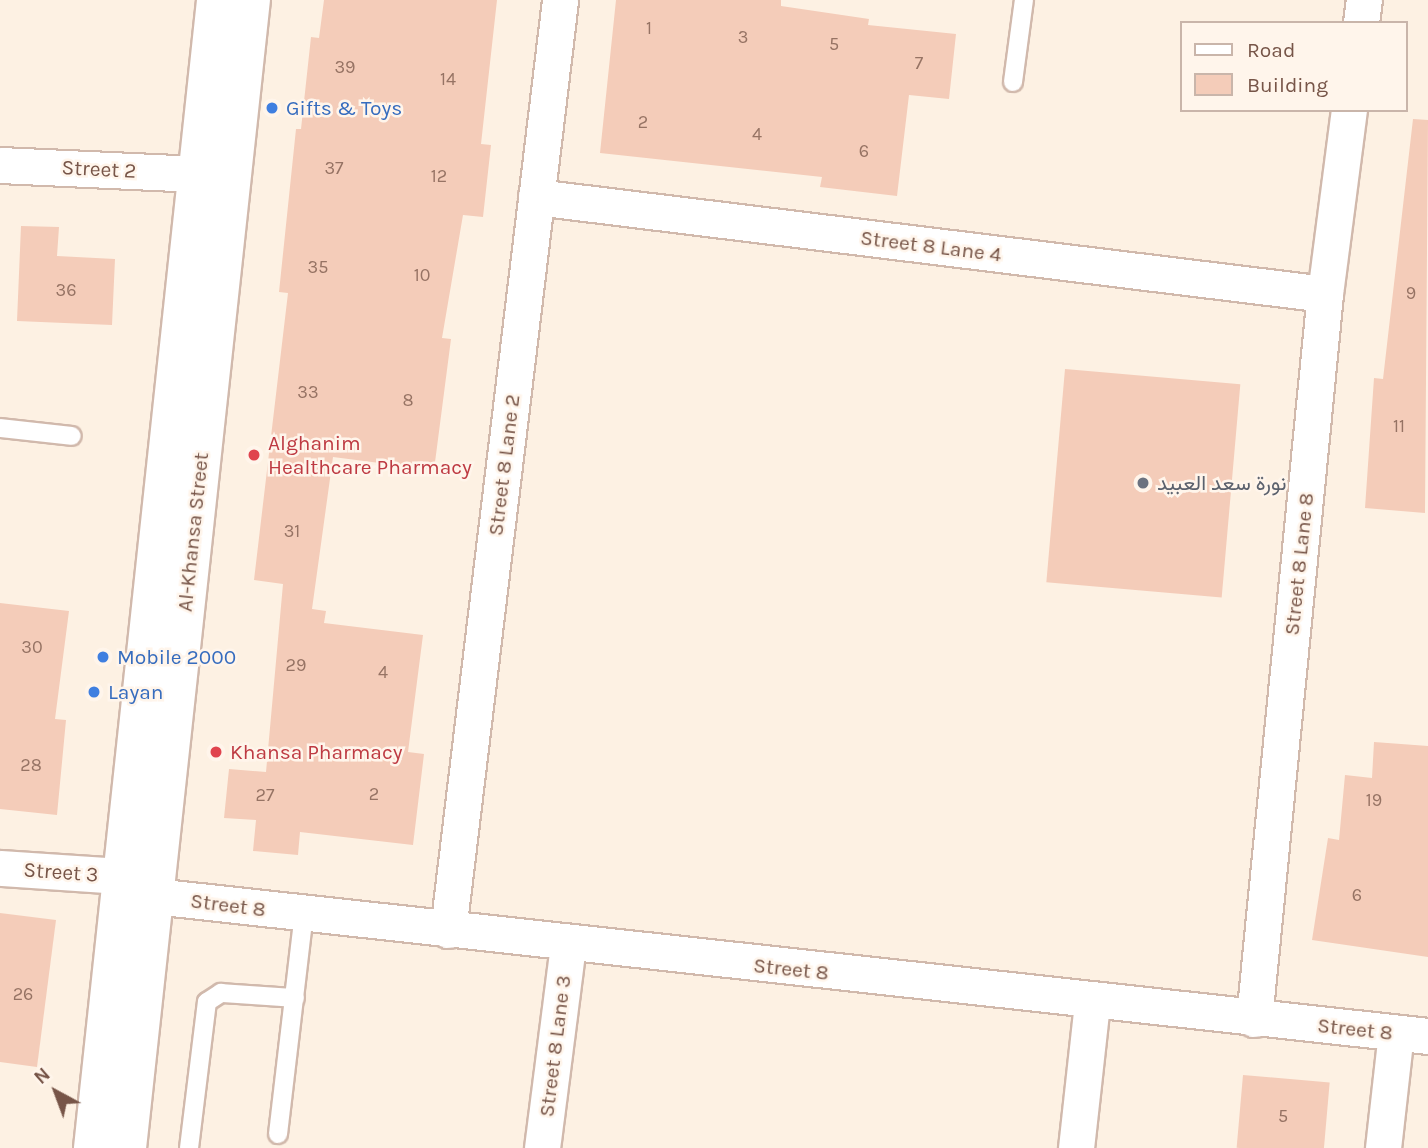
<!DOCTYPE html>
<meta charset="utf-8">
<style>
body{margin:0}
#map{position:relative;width:1428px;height:1148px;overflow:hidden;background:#fdf1e3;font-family:Karla,Vazirmatn,sans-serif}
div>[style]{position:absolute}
.building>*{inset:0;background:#f4ccb9;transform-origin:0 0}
.roads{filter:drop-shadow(2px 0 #d1b9ac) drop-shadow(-2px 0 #d1b9ac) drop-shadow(0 2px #d1b9ac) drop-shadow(0 -2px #d1b9ac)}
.service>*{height:18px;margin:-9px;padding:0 9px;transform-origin:9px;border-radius:9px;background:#fff}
.minor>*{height:35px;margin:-17.5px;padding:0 17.5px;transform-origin:17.5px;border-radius:17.5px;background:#fff}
.tertiary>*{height:38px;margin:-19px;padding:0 19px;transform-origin:19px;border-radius:19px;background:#fff}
.dots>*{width:19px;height:19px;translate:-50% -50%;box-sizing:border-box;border:4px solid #fff5eb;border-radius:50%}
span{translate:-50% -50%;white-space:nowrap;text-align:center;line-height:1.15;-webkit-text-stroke:5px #fff5eb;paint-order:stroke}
.number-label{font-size:18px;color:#967364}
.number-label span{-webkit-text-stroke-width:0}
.shop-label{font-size:21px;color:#366cbe}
.left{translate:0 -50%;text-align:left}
.street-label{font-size:21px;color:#775548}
.health-label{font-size:21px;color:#be3a42}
.worship-label{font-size:21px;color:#5b616d}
.legend{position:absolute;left:1180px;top:21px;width:228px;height:91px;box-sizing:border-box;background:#fff5eb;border:2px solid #c9b5aa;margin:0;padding:9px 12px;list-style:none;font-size:21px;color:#775548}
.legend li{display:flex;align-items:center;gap:14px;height:35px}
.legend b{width:35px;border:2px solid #c9b5aa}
.north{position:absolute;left:21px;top:1057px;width:70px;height:70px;-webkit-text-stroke:5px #fff5eb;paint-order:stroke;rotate:319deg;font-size:19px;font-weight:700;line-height:28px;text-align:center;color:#775548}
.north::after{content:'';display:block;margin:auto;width:24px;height:32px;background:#775548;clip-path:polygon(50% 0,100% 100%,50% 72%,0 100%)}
</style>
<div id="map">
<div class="building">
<i style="clip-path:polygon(324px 0,497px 0,481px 144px,491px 145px,483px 217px,463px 215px,442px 338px,451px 339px,434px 470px,333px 457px,312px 609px,326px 611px,324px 623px,423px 635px,408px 752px,424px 754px,413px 845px,300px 832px,298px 855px,253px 851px,256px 820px,224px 818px,229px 769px,266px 772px,283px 584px,254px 580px,288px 293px,279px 292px,296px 129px,301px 129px,311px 37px,319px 38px)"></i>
<i style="clip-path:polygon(616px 0,781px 0,781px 6px,869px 19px,868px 25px,956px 34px,949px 99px,909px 95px,897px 196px,820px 187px,822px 177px,600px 153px)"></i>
<i style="clip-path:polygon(1413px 119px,1428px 120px,1425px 513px,1365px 508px,1374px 378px,1383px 379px)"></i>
<i style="clip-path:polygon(21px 226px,59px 227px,57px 256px,115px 259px,112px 325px,17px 321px)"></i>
<i style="left:1065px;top:369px;width:176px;height:214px;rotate:5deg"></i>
<i style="clip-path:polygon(0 603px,69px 611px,55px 719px,66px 720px,57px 815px,0 809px)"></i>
<i style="clip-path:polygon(1374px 742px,1428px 746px,1428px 957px,1312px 940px,1328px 838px,1339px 840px,1345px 775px,1372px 778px)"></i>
<i style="clip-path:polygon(0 913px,56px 920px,37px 1067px,0 1062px)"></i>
<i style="left:1243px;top:1075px;width:87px;height:73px;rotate:5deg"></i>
</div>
<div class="roads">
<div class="service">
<i style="left:1013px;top:82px;width:83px;rotate:-82.4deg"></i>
<i style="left:0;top:428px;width:72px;rotate:6.3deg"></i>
<i style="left:278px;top:1134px;width:222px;rotate:-83.3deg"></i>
<i style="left:189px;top:1148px;width:147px;rotate:-83deg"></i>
<i style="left:207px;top:1002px;width:17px;rotate:-33deg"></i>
<i style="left:221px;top:993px;width:74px;rotate:3.9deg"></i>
</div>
<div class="minor">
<i style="left:1361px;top:23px;width:23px;rotate:-83deg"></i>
<i style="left:0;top:165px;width:197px;rotate:2.6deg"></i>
<i style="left:536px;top:197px;width:795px;rotate:7.01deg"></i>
<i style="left:0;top:868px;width:122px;rotate:3.8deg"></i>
<i style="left:154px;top:896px;width:1282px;rotate:6.27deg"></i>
<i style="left:448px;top:930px;width:937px;rotate:-83.13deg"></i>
<i style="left:1254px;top:1019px;width:728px;rotate:-84.41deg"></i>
<i style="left:1325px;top:294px;width:186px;rotate:-82.6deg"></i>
<i style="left:542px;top:1148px;width:206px;rotate:-82.7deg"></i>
<i style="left:1076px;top:1148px;width:147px;rotate:-83.7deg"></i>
<i style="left:1383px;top:1148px;width:116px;rotate:-83.6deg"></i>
</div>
<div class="tertiary">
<i style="left:93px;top:1148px;width:1155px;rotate:-83.88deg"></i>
<i style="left:127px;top:1148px;width:1155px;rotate:-83.84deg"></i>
</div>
</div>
<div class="dots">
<i style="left:272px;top:108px;background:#3f7fe0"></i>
<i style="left:254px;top:455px;background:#e0444e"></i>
<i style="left:1143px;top:483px;background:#6b7280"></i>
<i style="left:103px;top:657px;background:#3f7fe0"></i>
<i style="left:94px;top:692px;background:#3f7fe0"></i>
<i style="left:216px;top:752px;background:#e0444e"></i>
</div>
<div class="number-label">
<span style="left:649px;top:28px">1</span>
<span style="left:743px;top:37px">3</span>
<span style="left:834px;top:44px">5</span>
<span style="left:919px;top:63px">7</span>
<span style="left:345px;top:67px">39</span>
<span style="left:448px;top:79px">14</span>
<span style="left:643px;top:122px">2</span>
<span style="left:757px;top:134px">4</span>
<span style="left:864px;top:151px">6</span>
<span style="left:334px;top:168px">37</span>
<span style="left:439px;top:176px">12</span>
<span style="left:318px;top:267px">35</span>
<span style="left:422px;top:275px">10</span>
<span style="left:66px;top:290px">36</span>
<span style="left:1411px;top:293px">9</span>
<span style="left:308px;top:392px">33</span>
<span style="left:408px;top:400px">8</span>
<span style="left:1399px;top:426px">11</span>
<span style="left:292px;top:531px">31</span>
<span style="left:32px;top:647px">30</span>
<span style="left:296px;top:665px">29</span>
<span style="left:383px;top:672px">4</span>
<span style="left:31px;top:765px">28</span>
<span style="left:374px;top:794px">2</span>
<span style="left:265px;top:795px">27</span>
<span style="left:1374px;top:800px">19</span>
<span style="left:1357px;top:895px">6</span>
<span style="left:23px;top:994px">26</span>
<span style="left:1283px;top:1116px">5</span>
</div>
<div class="shop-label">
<span class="left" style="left:286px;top:108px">Gifts &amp; Toys</span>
<span class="left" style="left:117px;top:657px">Mobile 2000</span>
<span class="left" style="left:108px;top:692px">Layan</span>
</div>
<div class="street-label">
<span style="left:99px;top:169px;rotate:3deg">Street 2</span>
<span style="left:931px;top:246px;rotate:7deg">Street 8 Lane 4</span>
<span style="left:504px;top:465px;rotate:-83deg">Street 8 Lane 2</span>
<span style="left:193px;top:532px;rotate:-84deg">Al-Khansa Street</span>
<span style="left:1299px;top:564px;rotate:-84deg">Street 8 Lane 8</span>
<span style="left:61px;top:872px;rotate:4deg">Street 3</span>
<span style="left:228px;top:905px;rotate:7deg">Street 8</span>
<span style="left:791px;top:969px;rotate:6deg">Street 8</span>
<span style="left:1355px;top:1029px;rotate:6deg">Street 8</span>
<span style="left:555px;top:1046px;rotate:-83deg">Street 8 Lane 3</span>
</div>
<div class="health-label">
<span class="left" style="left:268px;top:455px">Alghanim<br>Healthcare Pharmacy</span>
<span class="left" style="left:230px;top:752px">Khansa Pharmacy</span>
</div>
<div class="worship-label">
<span class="left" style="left:1157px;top:483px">نورة سعد العبيد</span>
</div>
<ul class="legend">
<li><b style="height:9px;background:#fff"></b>Road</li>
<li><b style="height:19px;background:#f4ccb9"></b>Building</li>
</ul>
<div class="north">N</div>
</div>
